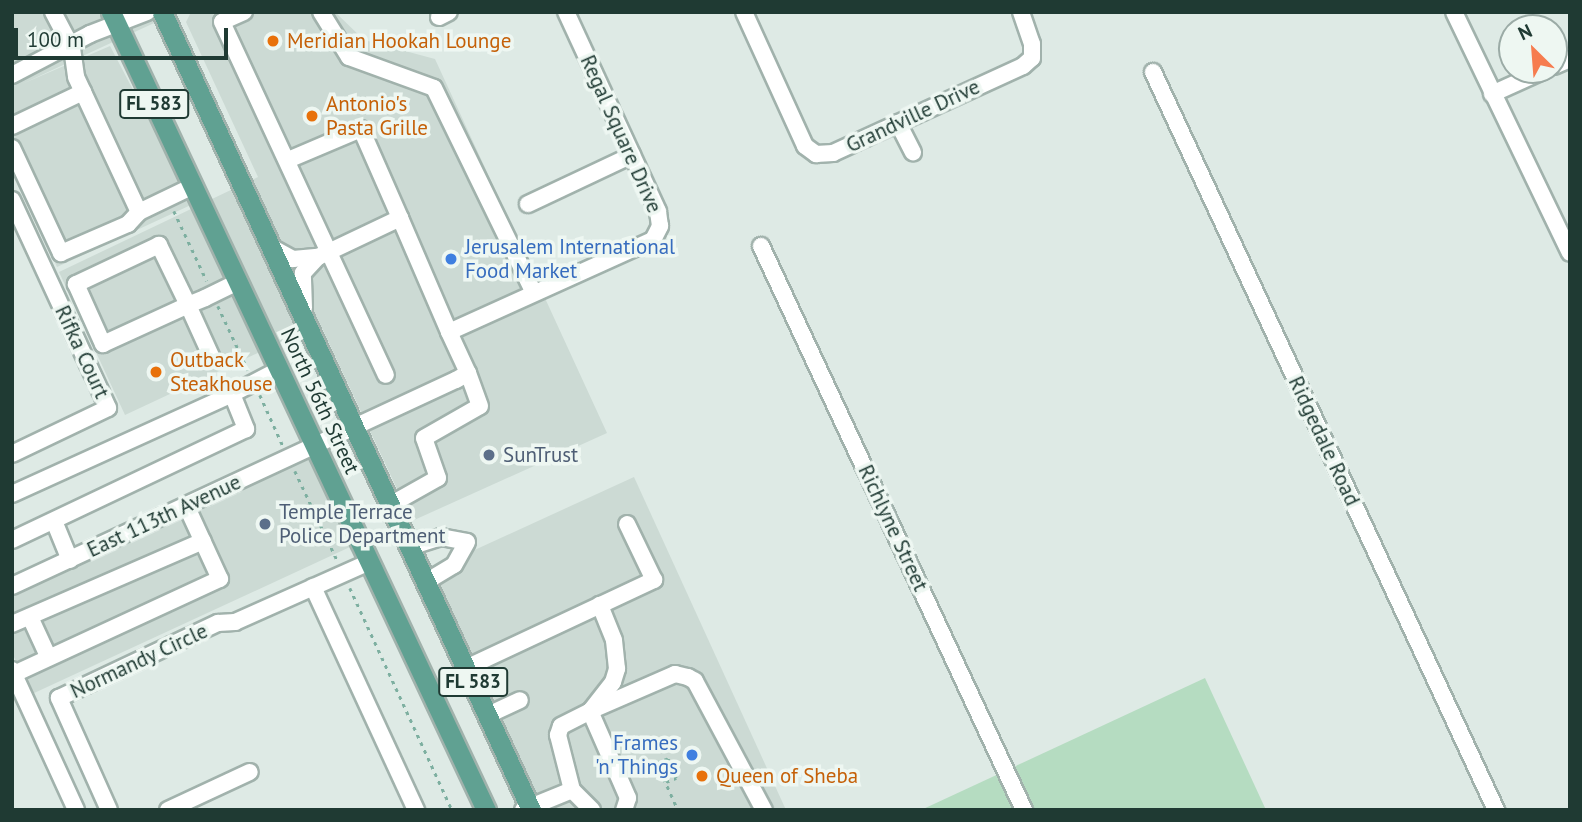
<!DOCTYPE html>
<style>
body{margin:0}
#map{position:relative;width:1582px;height:822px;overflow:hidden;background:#deeae5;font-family:"PT Sans",sans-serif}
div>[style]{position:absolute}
.built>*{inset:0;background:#ccdad4}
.green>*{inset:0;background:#b5dcc1}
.path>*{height:2.5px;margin-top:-1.25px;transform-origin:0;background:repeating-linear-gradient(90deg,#7dafa0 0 3.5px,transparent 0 8.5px)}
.roads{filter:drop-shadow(2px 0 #a1b2ac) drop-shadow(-2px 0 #a1b2ac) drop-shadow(0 2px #a1b2ac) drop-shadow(0 -2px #a1b2ac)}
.minor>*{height:16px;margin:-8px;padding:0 8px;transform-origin:8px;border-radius:8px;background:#fff}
.major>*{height:19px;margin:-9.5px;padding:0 9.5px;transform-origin:9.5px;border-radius:9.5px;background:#60a192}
.dots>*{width:19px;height:19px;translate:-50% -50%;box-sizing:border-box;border:4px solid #eef7f2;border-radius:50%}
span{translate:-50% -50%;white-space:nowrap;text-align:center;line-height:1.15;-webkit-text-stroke:7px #eef7f2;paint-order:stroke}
.shield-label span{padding:2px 5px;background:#eef7f2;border:2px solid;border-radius:5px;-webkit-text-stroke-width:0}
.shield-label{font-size:19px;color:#1f3a33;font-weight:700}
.food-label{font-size:21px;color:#c56008}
.left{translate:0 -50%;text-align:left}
.street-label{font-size:21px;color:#1f3a33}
.shop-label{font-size:21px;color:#366cbe}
.right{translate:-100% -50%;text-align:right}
.service-label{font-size:21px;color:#4e5e75}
.frame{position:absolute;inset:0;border:14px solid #1f3a33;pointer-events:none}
.north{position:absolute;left:1498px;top:14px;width:70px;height:70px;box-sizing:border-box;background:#eef7f2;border:2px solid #9baba6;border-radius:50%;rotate:335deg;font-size:19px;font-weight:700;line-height:28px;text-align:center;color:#1f3a33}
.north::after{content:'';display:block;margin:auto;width:24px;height:32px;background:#f67c4f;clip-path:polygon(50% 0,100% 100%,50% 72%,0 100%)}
.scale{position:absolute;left:14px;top:28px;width:214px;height:32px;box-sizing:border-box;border:4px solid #1f3a33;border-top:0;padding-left:9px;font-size:21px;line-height:24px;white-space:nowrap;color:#1f3a33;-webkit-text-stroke:5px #eef7f2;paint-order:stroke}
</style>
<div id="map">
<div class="built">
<i style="clip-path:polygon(12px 12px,178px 12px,22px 84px,110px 46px,193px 204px,57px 267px,12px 168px)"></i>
<i style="clip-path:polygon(191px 12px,335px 12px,364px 40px,435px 59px,607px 433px,412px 521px,320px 324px,125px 415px,59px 272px,258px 177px,186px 22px)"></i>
<i style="clip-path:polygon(309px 459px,350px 547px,32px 694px,12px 653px,12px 595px)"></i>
<i style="clip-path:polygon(634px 477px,786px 810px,543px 810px,433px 569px)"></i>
</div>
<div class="green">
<i style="clip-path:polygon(1205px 678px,1266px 810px,921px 810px)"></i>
</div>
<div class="path">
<i style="left:174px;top:211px;width:77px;rotate:64.8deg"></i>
<i style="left:218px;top:306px;width:71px;rotate:64.9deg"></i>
<i style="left:260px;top:395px;width:56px;rotate:65.7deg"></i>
<i style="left:295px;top:471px;width:98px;rotate:64.7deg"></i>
<i style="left:350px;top:588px;width:244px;rotate:65.3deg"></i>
<i style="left:666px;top:782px;width:11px;rotate:-22deg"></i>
<i style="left:676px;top:778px;width:21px;rotate:-113deg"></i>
<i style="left:668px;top:759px;width:12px;rotate:160deg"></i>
<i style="left:657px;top:763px;width:51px;rotate:65.9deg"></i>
</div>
<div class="roads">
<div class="minor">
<i style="left:53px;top:12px;width:41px;rotate:62.2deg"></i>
<i style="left:72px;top:48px;width:29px;rotate:82deg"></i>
<i style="left:76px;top:77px;width:149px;rotate:65deg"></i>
<i style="left:139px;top:212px;width:60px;rotate:-25.7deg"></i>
<i style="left:244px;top:12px;width:24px;rotate:156deg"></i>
<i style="left:222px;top:22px;width:389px;rotate:65.1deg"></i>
<i style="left:321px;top:12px;width:53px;rotate:58.1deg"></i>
<i style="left:349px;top:57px;width:90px;rotate:20deg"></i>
<i style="left:434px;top:88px;width:228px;rotate:64deg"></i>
<i style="left:744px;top:12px;width:147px;rotate:65.5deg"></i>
<i style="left:805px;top:146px;width:14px;rotate:36deg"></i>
<i style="left:816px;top:154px;width:17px;rotate:-3deg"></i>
<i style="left:833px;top:153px;width:209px;rotate:-24.6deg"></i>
<i style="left:1023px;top:66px;width:12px;rotate:-42deg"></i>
<i style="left:1032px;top:58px;width:14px;rotate:-90deg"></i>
<i style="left:1032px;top:44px;width:34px;rotate:-109deg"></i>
<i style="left:1454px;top:12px;width:267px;rotate:64.3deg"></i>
<i style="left:439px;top:17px;width:11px;rotate:-27deg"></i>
<i style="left:1554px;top:66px;width:17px;rotate:-24deg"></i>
<i style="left:1153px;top:72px;width:814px;rotate:65.07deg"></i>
<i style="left:12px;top:75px;width:88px;rotate:-27.7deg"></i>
<i style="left:90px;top:34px;width:61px;rotate:-21.1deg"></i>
<i style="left:1492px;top:94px;width:58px;rotate:-24.4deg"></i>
<i style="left:898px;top:123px;width:33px;rotate:63deg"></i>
<i style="left:12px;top:126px;width:79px;rotate:-25.6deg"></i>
<i style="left:12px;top:148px;width:116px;rotate:65deg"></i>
<i style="left:61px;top:253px;width:73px;rotate:-23.4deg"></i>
<i style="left:128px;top:224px;width:16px;rotate:-47deg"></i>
<i style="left:288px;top:160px;width:79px;rotate:-23deg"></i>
<i style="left:361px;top:129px;width:97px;rotate:66.3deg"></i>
<i style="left:12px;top:200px;width:229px;rotate:65.2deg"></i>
<i style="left:108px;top:408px;width:106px;rotate:154.4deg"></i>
<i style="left:528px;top:204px;width:115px;rotate:-25.2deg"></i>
<i style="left:761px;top:246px;width:622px;rotate:65deg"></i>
<i style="left:271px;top:247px;width:25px;rotate:29deg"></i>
<i style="left:293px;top:259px;width:25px;rotate:-5deg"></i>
<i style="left:318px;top:257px;width:91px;rotate:-25.4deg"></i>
<i style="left:400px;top:218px;width:124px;rotate:66.7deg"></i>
<i style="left:304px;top:308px;width:35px;rotate:-92deg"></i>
<i style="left:303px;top:273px;width:22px;rotate:-47deg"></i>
<i style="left:212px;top:358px;width:58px;rotate:-114.4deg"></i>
<i style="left:188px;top:305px;width:67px;rotate:-115.8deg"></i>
<i style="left:159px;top:245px;width:92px;rotate:154.8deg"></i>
<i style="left:76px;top:284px;width:66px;rotate:65.8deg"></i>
<i style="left:103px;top:344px;width:94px;rotate:-24.6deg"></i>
<i style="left:188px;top:305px;width:18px;rotate:-22deg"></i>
<i style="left:205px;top:298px;width:37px;rotate:-26deg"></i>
<i style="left:232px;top:394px;width:54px;rotate:-27.5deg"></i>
<i style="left:12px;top:494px;width:242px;rotate:-24.4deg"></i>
<i style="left:232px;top:394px;width:38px;rotate:68deg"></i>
<i style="left:246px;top:429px;width:259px;rotate:154.6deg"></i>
<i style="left:390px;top:505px;width:55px;rotate:-29.4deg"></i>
<i style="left:438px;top:478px;width:42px;rotate:-109.3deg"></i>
<i style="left:424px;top:438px;width:64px;rotate:-29.7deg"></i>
<i style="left:480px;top:406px;width:35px;rotate:-110deg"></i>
<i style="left:54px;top:521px;width:42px;rotate:67.7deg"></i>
<i style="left:410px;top:547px;width:33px;rotate:-18deg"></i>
<i style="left:441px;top:537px;width:26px;rotate:11deg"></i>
<i style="left:467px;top:542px;width:26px;rotate:119deg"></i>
<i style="left:454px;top:565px;width:33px;rotate:149deg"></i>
<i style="left:12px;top:586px;width:489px;rotate:-24.9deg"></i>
<i style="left:456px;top:380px;width:14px;rotate:-30deg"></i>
<i style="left:468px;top:373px;width:45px;rotate:-114.9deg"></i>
<i style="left:449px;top:332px;width:224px;rotate:-24.3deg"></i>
<i style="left:653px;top:240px;width:16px;rotate:-63deg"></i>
<i style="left:660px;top:226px;width:15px;rotate:-98deg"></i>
<i style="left:658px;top:211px;width:219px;rotate:-114.8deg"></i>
<i style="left:313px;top:587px;width:246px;rotate:65.2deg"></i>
<i style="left:30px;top:617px;width:43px;rotate:65.2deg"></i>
<i style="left:12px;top:624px;width:208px;rotate:-23.5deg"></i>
<i style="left:466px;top:668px;width:208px;rotate:-25.1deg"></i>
<i style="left:654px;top:580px;width:62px;rotate:-115.7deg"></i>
<i style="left:12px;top:670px;width:154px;rotate:65.4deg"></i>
<i style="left:14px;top:674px;width:227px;rotate:-24.8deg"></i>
<i style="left:220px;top:579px;width:81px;rotate:-114.7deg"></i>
<i style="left:592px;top:709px;width:34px;rotate:-52deg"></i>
<i style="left:613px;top:682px;width:14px;rotate:-73deg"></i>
<i style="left:617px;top:669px;width:29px;rotate:-96deg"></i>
<i style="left:614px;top:640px;width:38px;rotate:-112deg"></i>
<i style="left:590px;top:711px;width:93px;rotate:-23.5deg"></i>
<i style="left:675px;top:674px;width:13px;rotate:13deg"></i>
<i style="left:688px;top:677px;width:8px;rotate:30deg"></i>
<i style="left:695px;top:681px;width:146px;rotate:61.9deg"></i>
<i style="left:488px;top:715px;width:35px;rotate:-25deg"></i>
<i style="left:109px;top:810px;width:123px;rotate:-114.1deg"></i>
<i style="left:59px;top:698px;width:176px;rotate:-25.3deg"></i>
<i style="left:218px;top:623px;width:17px;rotate:-3deg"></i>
<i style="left:235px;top:622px;width:148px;rotate:-24deg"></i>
<i style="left:168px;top:810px;width:90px;rotate:-24.9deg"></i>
<i style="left:523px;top:810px;width:53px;rotate:-22.2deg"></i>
<i style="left:592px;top:810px;width:28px;rotate:-135deg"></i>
<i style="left:572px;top:790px;width:57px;rotate:-104.3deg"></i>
<i style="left:558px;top:735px;width:9px;rotate:-72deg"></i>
<i style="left:561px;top:726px;width:33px;rotate:-27deg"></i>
<i style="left:590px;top:711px;width:95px;rotate:66.4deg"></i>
<i style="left:628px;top:798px;width:13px;rotate:108deg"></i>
</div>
<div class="major">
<i style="left:111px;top:12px;width:882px;rotate:64.83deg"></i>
<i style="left:162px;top:12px;width:879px;rotate:65.18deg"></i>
</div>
</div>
<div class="dots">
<i style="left:273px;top:41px;background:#e8710a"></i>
<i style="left:312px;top:116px;background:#e8710a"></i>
<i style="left:451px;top:259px;background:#3f7fe0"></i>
<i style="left:156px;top:372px;background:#e8710a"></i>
<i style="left:489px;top:455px;background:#5c6f8a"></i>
<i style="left:265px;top:524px;background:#5c6f8a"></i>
<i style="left:692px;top:755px;background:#3f7fe0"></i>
<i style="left:702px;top:776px;background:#e8710a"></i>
</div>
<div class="shield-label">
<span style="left:154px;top:104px">FL 583</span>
<span style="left:473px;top:682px">FL 583</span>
</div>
<div class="food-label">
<span class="left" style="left:287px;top:41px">Meridian Hookah Lounge</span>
<span class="left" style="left:326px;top:116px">Antonio's<br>Pasta Grille</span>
<span class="left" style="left:170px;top:372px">Outback<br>Steakhouse</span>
<span class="left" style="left:716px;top:776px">Queen of Sheba</span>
</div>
<div class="street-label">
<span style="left:913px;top:116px;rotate:-25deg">Grandville Drive</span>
<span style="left:621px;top:134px;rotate:66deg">Regal Square Drive</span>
<span style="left:82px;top:352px;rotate:65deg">Rifka Court</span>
<span style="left:320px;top:401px;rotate:65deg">North 56th Street</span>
<span style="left:1324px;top:441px;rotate:65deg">Ridgedale Road</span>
<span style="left:164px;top:516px;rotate:-25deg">East 113th Avenue</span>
<span style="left:893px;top:528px;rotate:65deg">Richlyne Street</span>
<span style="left:139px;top:661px;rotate:-25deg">Normandy Circle</span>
</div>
<div class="shop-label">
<span class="left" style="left:465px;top:259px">Jerusalem International<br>Food Market</span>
<span class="right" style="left:678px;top:755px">Frames<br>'n' Things</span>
</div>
<div class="service-label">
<span class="left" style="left:503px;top:455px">SunTrust</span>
<span class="left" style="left:279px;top:524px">Temple Terrace<br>Police Department</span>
</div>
<div class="frame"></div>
<div class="north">N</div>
<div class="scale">100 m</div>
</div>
